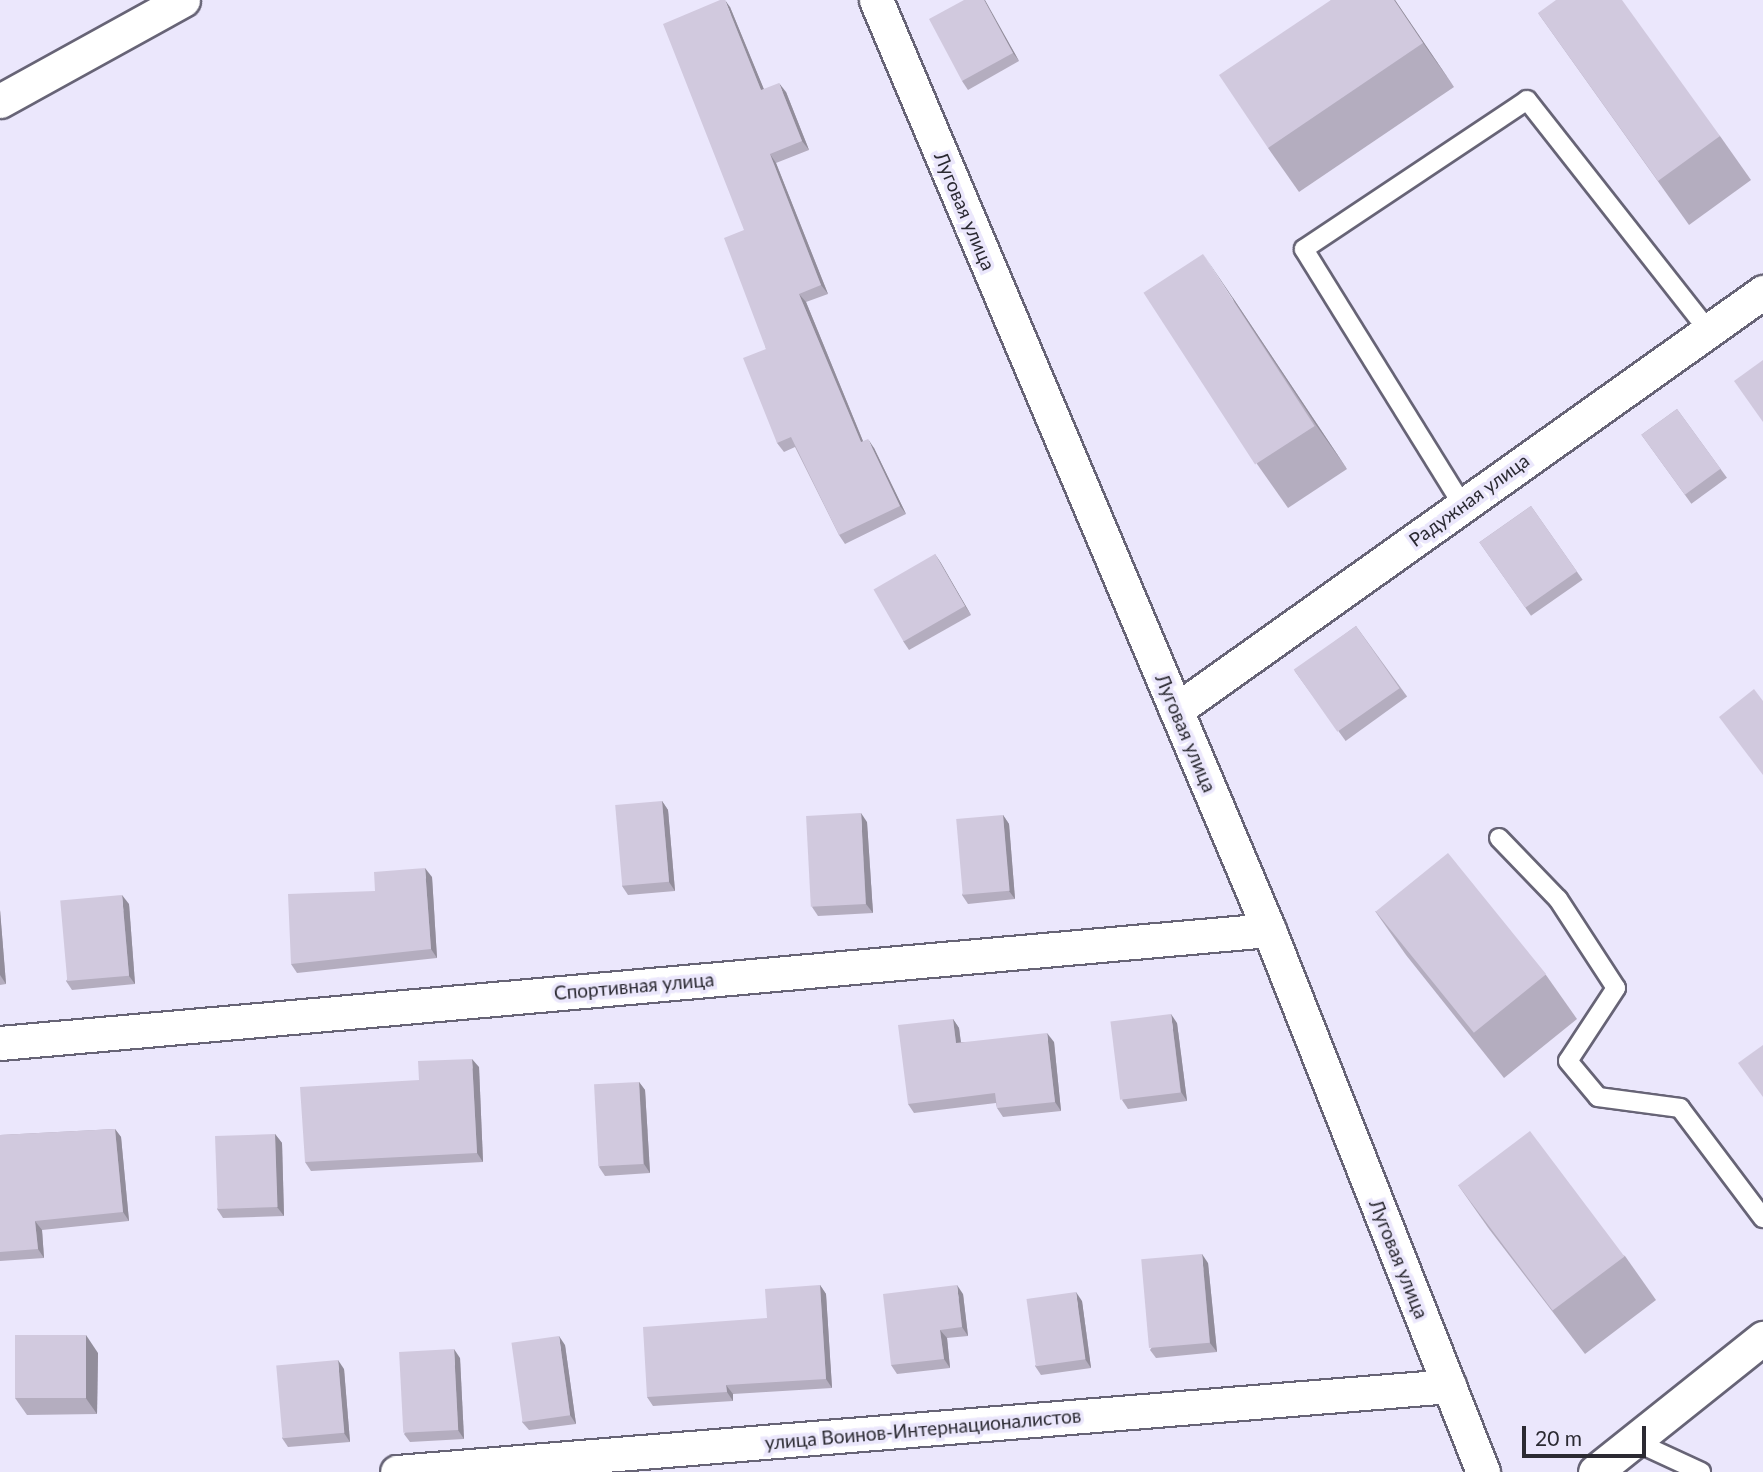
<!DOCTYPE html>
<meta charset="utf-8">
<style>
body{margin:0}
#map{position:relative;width:1763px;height:1472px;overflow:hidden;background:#ebe7fc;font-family:Lato,sans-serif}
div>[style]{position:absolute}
.roads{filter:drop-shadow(2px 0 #676476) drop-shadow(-2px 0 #676476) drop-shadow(0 2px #676476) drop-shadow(0 -2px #676476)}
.lane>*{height:18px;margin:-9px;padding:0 9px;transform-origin:9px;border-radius:9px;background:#fff}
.street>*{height:33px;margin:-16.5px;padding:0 16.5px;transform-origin:16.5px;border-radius:16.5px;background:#fff}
.wall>*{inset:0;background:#b4adbf;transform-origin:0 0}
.shaded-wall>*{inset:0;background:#928d9b}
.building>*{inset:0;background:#d1c9de;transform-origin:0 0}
span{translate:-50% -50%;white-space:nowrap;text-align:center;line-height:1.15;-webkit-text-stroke:7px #ebe7fc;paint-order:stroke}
.street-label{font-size:19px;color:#2b2a32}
.scale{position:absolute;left:1522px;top:1426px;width:124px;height:32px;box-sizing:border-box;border:4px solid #2b2a32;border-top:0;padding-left:9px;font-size:21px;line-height:24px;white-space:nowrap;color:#2b2a32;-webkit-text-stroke:5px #ebe7fc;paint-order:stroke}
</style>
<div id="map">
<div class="roads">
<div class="lane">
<i style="left:1462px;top:504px;width:300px;rotate:-121.8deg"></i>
<i style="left:1304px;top:249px;width:268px;rotate:-33.7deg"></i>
<i style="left:1527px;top:100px;width:293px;rotate:51.8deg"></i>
<i style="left:1499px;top:838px;width:85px;rotate:46deg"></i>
<i style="left:1558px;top:899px;width:106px;rotate:56.9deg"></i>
<i style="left:1616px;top:988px;width:87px;rotate:123.3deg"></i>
<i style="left:1568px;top:1061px;width:47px;rotate:50.2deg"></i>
<i style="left:1598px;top:1097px;width:83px;rotate:7.6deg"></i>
<i style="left:1680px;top:1108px;width:138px;rotate:53deg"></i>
<i style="left:1634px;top:1441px;width:74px;rotate:24.8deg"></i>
</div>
<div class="street">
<i style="left:876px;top:0;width:1010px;rotate:67.09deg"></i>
<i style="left:1269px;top:930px;width:583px;rotate:68.45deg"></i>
<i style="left:0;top:101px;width:209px;rotate:-28.9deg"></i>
<i style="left:1176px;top:710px;width:721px;rotate:-35.45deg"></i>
<i style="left:0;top:1043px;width:1274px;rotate:-5.09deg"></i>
<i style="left:397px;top:1472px;width:1056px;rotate:-4.67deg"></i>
<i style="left:1595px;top:1472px;width:215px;rotate:-38.6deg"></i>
</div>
</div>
<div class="wall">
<i style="clip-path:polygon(984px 0,1019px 61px,968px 90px,962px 81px)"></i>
<i style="clip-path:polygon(1331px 0,1395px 0,1454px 87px,1299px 192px,1268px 148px)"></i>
<i style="clip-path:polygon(730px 7px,764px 90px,786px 92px,809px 150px,776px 163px,828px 294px,806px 302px,863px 441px,874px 448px,906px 514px,845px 544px,839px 535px,795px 447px,784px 452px,777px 443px,766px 349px,744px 230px)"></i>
<i style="clip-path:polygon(1538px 13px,1720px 136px,1751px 180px,1689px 225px)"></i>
<i style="clip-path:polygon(1233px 298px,1347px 469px,1288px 508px,1257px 464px)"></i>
<i style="left:1677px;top:409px;width:85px;height:44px;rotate:54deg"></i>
<i style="left:1531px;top:506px;width:90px;height:63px;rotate:55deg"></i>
<i style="clip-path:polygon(935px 554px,971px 615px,909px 650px,903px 641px)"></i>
<i style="left:1356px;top:626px;width:87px;height:76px;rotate:54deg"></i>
<i style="clip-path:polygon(662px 801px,668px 810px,675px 891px,628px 895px,622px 886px)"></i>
<i style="clip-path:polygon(1003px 815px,1009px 824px,1015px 899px,968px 904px,962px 895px)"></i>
<i style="clip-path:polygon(867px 822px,873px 913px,818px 916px,812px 907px)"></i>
<i style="clip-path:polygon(432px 877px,437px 958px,297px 973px,291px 964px,375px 891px)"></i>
<i style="clip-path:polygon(129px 904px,135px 984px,72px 990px,66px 981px)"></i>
<i style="clip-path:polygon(0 910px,6px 984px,0 985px)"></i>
<i style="clip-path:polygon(1375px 911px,1546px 975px,1577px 1019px,1504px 1078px,1406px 955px)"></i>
<i style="clip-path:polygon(953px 1019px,959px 1028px,961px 1042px,1054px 1042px,1061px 1111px,1003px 1117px,997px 1108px,996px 1103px,914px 1113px,908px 1104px)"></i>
<i style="clip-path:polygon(1177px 1023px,1187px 1101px,1128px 1109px,1122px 1100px)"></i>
<i style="clip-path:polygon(479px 1067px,483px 1162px,311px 1171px,305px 1162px,419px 1080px)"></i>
<i style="clip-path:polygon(639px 1082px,645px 1090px,650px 1173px,605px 1176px,599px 1167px)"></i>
<i style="clip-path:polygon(115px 1129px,121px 1137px,129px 1221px,42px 1230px,44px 1258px,0 1261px,0 1135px)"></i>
<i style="clip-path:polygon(275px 1134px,282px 1143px,284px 1216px,223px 1218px,217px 1209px)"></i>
<i style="clip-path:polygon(1458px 1185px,1625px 1256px,1656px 1300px,1585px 1354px,1489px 1229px)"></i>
<i style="clip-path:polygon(1208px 1263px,1217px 1352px,1156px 1358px,1150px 1350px)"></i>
<i style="clip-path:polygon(820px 1285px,826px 1294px,832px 1388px,733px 1394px,733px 1401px,653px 1406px,647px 1397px,767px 1318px)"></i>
<i style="clip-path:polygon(963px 1294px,968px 1336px,947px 1338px,950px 1368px,897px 1374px,891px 1365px)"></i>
<i style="clip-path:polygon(1082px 1301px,1091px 1368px,1041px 1375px,1035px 1366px)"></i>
<i style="clip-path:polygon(565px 1345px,576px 1424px,529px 1430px,522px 1422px)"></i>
<i style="clip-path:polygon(98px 1353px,97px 1414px,27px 1415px,15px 1398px)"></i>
<i style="clip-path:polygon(460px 1358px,464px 1439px,410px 1442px,404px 1434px)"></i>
<i style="clip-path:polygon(344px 1369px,350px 1442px,288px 1447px,282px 1438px)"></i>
</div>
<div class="shaded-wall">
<i style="clip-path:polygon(725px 0,730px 7px,768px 99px,761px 90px)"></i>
<i style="clip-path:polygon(984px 0,985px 0,1019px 61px,1013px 53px)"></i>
<i style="clip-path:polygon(1394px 0,1395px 0,1454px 87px,1423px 43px)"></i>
<i style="clip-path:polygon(779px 83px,786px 92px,809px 150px,802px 141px)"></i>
<i style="clip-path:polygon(770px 154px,776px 163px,828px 294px,821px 285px)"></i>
<i style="clip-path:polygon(1203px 254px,1233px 298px,1347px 469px,1316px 425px)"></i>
<i style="clip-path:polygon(799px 294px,806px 302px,867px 451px,861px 442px)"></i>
<i style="clip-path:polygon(868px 439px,874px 448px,906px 514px,900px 506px)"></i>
<i style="clip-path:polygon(935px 554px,941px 563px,971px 615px,965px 606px)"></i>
<i style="clip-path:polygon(662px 801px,668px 810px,675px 891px,669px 882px)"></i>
<i style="clip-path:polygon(861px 813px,867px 822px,873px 913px,866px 904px)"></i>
<i style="clip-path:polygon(1003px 815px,1009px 824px,1015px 899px,1009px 891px)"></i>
<i style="clip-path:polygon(425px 868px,432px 877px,437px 958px,431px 949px)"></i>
<i style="clip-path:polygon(122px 895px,129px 904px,135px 984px,129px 976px)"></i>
<i style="clip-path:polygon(0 910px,6px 984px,0 975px)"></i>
<i style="clip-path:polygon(1171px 1014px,1177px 1023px,1187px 1101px,1181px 1092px)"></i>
<i style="clip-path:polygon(953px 1019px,959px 1028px,962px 1052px,956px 1043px)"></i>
<i style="clip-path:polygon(1047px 1033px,1054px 1042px,1061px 1111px,1055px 1102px)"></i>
<i style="clip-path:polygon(472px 1059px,479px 1067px,483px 1162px,477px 1153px)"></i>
<i style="clip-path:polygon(639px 1082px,645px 1090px,650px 1173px,644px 1164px)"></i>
<i style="clip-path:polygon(115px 1129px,121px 1137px,129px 1221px,123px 1212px)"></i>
<i style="clip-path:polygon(275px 1134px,282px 1143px,284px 1216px,277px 1207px)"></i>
<i style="clip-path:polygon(35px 1221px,42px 1230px,44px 1258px,38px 1249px)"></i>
<i style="clip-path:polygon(1202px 1254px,1208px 1263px,1217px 1352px,1210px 1343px)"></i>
<i style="clip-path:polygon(820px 1285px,826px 1294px,832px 1388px,826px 1379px)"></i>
<i style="clip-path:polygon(957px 1285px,963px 1294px,968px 1336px,962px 1327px)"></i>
<i style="clip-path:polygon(1076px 1292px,1082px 1301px,1091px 1368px,1085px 1359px)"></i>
<i style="clip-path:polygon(940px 1330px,947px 1338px,950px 1368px,944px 1359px)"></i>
<i style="clip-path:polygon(86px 1335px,98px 1353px,97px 1414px,85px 1397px)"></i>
<i style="clip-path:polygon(559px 1336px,565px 1345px,576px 1424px,570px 1415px)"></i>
<i style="clip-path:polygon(454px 1349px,460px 1358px,464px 1439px,458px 1430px)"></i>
<i style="clip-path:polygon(338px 1360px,344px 1369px,350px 1442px,344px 1433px)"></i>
<i style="clip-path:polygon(726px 1385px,733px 1394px,733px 1401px,727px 1392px)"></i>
</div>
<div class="building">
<i style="clip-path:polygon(720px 0,725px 0,761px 90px,779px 83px,802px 141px,770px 154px,821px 285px,799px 294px,861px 442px,868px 439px,900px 506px,839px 535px,791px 437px,777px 443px,743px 358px,766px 349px,724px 238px,744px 230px,663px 24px)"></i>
<i style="clip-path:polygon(964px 0,984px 0,1013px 53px,962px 81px,929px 19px)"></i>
<i style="clip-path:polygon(1331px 0,1394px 0,1423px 43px,1268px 148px,1219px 75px)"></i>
<i style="clip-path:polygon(1556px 0,1622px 0,1720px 136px,1658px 181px,1538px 13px)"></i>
<i style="left:1203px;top:254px;width:205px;height:71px;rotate:57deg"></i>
<i style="clip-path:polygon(1763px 360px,1763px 422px,1734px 381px)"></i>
<i style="left:1677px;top:409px;width:74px;height:44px;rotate:54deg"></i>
<i style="left:1531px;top:506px;width:80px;height:63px;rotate:55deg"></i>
<i style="left:935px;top:554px;width:60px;height:71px;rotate:60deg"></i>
<i style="left:1356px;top:626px;width:76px;height:76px;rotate:55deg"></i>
<i style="clip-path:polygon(1754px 689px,1763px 701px,1763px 775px,1719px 717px)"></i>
<i style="left:662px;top:801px;width:81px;height:47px;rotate:85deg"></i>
<i style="left:861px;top:813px;width:91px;height:55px;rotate:87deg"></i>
<i style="left:1003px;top:815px;width:76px;height:47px;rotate:85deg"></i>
<i style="left:1448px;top:853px;width:156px;height:93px;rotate:51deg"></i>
<i style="clip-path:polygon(425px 868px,431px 949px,291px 964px,288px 894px,375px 891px,374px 872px)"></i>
<i style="left:122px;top:895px;width:81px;height:62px;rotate:85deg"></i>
<i style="left:1171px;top:1014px;width:79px;height:61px;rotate:83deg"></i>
<i style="clip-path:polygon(953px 1019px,956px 1043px,1047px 1033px,1055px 1102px,997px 1108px,995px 1093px,908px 1104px,898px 1025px)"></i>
<i style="clip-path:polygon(1763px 1045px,1763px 1097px,1738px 1063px)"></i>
<i style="clip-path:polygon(472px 1059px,477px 1153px,305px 1162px,300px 1087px,419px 1080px,418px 1061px)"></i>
<i style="left:639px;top:1082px;width:82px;height:45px;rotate:87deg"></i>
<i style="clip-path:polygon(115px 1129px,123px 1212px,35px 1221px,38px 1249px,0 1252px,0 1135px)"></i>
<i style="left:1530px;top:1131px;width:157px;height:90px;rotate:53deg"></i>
<i style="left:275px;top:1134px;width:73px;height:60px;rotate:88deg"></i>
<i style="left:1202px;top:1254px;width:89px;height:61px;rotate:85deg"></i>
<i style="clip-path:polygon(820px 1285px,826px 1379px,726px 1385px,727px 1392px,647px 1397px,643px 1327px,767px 1318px,765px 1289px)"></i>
<i style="clip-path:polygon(957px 1285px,962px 1327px,940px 1330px,944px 1359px,891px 1365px,883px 1294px)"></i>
<i style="left:1076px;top:1292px;width:68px;height:50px;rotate:82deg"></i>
<i style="left:15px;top:1335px;width:71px;height:63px"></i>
<i style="left:559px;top:1336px;width:80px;height:48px;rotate:82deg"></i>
<i style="left:454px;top:1349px;width:81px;height:55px;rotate:87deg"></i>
<i style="left:338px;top:1360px;width:73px;height:62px;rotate:85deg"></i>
</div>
<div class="street-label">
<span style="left:965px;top:211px;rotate:67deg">Луговая улица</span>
<span style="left:1469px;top:500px;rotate:-36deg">Радужная улица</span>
<span style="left:1186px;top:733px;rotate:67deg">Луговая улица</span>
<span style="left:634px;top:986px;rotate:-5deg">Спортивная улица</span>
<span style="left:1399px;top:1259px;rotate:68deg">Луговая улица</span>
<span style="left:923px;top:1429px;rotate:-5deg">улица Воинов-Интернационалистов</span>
</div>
<div class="scale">20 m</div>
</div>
